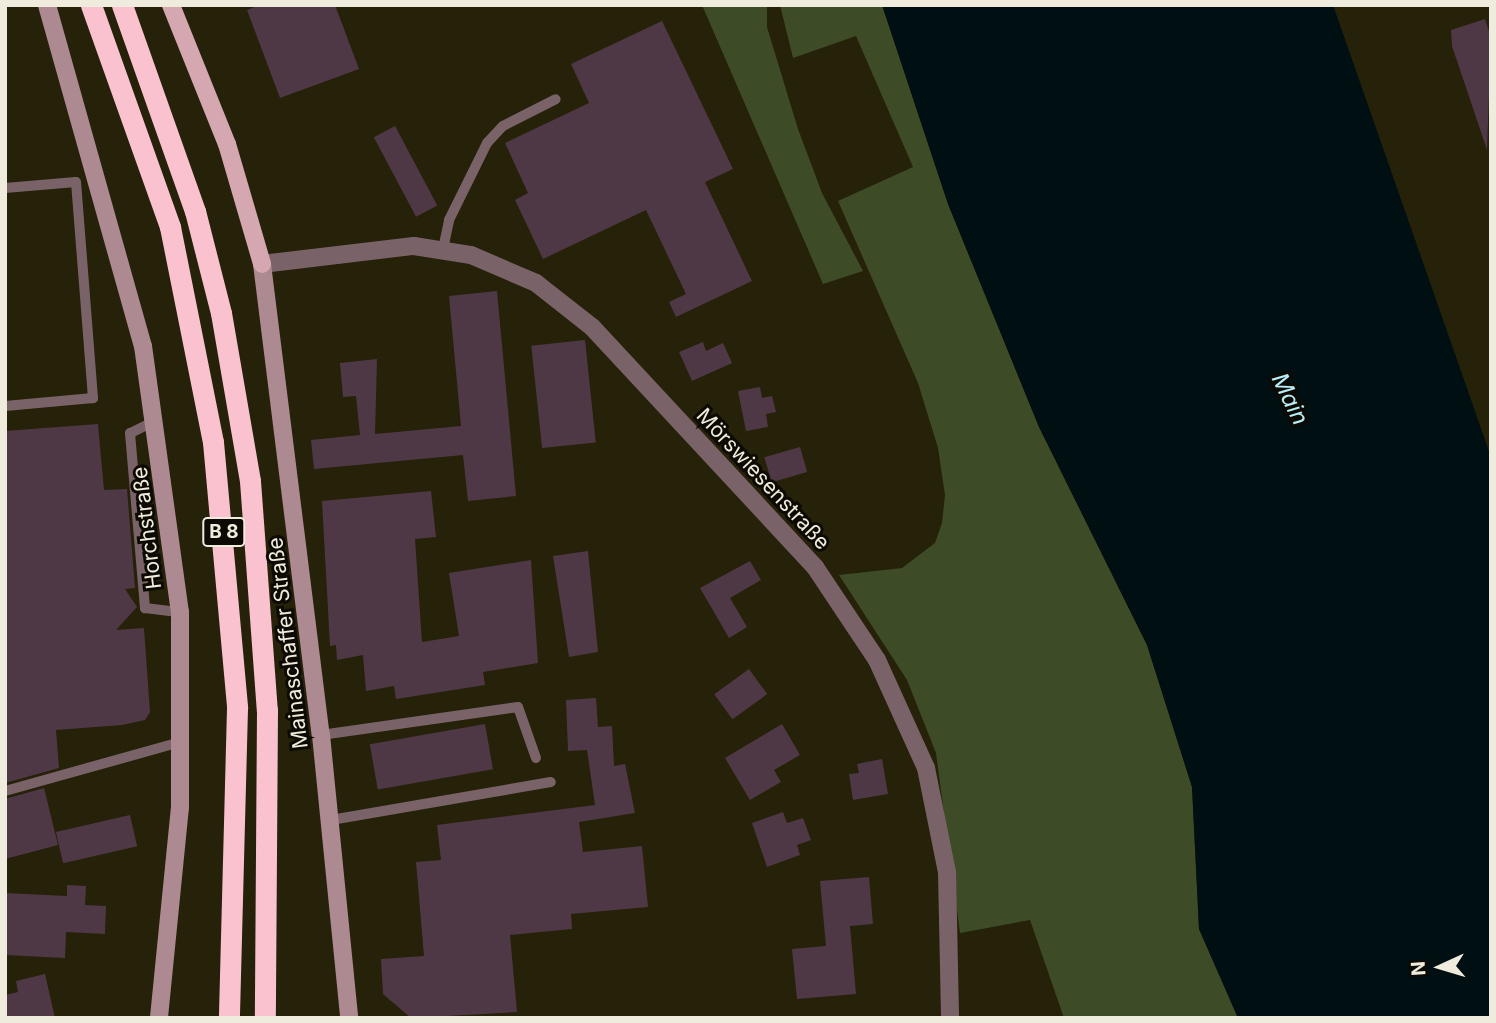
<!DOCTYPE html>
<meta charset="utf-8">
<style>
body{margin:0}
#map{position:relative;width:1496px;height:1023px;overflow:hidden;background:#262109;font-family:Inter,sans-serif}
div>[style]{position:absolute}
.green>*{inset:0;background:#3d4c27}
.water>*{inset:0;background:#000f12}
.building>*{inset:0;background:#4f3845;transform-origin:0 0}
.lane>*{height:10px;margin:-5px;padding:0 5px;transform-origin:5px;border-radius:5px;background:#7a6368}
.street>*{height:18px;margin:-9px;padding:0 9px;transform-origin:9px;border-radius:9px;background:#7a6368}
.secondary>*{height:18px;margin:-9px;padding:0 9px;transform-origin:9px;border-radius:9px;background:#ad8991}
.primary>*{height:18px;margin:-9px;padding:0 9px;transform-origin:9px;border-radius:9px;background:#d5a7b1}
.highway>*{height:21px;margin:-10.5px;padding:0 10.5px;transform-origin:10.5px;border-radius:10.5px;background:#fac1ce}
span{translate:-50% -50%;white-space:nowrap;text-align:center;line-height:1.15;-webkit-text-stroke:6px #0d0a03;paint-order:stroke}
.shield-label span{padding:2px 5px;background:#0d0a03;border:2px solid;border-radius:5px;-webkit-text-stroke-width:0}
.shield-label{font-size:19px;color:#efecde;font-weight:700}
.street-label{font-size:21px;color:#efecde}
.water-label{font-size:23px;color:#b7eef8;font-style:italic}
.frame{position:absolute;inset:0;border:7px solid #efecde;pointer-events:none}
.north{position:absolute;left:1405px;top:932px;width:70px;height:70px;-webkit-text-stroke:5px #0d0a03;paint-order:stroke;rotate:266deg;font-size:19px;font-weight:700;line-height:28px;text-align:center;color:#efecde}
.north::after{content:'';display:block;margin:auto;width:24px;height:32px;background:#efecde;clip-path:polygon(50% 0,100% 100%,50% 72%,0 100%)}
</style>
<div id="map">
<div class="green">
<i style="clip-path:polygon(702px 5px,767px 5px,767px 27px,798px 129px,822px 193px,863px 271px,823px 284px)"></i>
<i style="clip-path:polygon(780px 5px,882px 5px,948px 204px,1039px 427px,1147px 645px,1192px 787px,1199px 929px,1238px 1018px,1064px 1018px,1030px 920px,960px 933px,936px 753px,907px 680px,839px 575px,902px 568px,935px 543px,942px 523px,945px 495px,938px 448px,918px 383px,838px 201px,913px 167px,856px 36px,793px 58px)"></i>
</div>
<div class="water">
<i style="clip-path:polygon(882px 5px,1333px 5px,1491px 457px,1491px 1018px,1238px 1018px,1199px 929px,1192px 787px,1147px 645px,1039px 427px,948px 204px)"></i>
</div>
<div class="building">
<i style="clip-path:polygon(260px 5px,335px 5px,359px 69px,280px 98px,247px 10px)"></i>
<i style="clip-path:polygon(1485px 19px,1491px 38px,1487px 150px,1452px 46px,1451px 30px)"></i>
<i style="clip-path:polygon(662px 21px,733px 169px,705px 182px,752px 281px,676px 317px,669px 302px,686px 294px,646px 210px,543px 259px,515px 200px,528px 193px,505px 143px,589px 103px,571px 64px)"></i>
<i style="left:395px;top:126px;width:90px;height:24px;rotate:62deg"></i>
<i style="clip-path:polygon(497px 291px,516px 496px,468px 501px,463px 455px,314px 469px,311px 440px,360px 435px,356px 396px,343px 397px,340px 363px,377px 359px,375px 434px,461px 426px,449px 296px)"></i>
<i style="left:585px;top:340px;width:103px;height:54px;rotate:84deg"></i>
<i style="clip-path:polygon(703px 342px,706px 351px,723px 343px,732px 363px,692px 381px,679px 352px)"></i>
<i style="clip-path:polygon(760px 387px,762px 398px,772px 396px,776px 412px,766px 414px,768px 427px,746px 431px,738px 391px)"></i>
<i style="clip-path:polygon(98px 424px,104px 490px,127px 489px,135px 588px,125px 589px,137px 607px,116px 630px,144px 628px,150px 712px,145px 720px,122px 725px,56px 730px,59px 768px,5px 783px,5px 431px)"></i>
<i style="left:800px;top:447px;width:26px;height:37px;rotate:74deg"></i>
<i style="clip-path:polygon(145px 487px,154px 586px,151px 587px,143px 488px)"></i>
<i style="clip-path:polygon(431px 491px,436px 537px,415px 539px,422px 642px,459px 636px,449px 573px,531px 560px,538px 663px,483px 672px,485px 685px,396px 699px,394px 686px,366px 691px,363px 655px,337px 660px,336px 645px,330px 646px,322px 501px)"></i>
<i style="clip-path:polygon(588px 551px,598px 652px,569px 657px,553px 556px)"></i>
<i style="clip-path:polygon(750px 561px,761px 580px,730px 598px,747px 627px,729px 638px,700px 588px)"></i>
<i style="left:749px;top:669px;width:31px;height:43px;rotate:54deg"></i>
<i style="clip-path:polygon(596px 698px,598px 727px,612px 726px,614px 766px,625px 764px,635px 813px,579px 822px,583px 852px,642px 846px,648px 907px,571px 914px,572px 929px,510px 935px,517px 1012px,411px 1018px,383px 994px,381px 959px,424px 956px,416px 862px,441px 860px,437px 825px,595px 805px,587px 750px,568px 751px,566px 700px)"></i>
<i style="left:485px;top:724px;width:46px;height:117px;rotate:80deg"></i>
<i style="clip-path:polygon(782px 724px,800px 755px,774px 770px,781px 782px,750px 800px,725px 758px)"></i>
<i style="clip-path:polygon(882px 759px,888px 794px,853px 800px,849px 774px,859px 773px,857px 764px)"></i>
<i style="clip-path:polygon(44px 788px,58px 845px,5px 859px,5px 799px)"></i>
<i style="clip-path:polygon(783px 812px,787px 823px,803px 818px,811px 840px,797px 845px,800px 855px,767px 867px,752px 823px)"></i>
<i style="left:130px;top:815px;width:32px;height:76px;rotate:77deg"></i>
<i style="clip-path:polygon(869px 877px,873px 924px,850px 926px,856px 994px,797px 999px,792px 949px,826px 946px,820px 881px)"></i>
<i style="clip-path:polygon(67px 885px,86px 886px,85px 905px,106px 906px,105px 934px,66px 932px,65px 958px,5px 955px,5px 893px,67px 896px)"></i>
<i style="clip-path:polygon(45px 974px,55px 1018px,5px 1018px,5px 995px,18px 992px,16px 981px)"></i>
</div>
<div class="lane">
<i style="left:5px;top:188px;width:71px;rotate:-4.8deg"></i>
<i style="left:76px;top:182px;width:217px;rotate:85.5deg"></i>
<i style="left:93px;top:398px;width:88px;rotate:174.8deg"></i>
<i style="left:443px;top:249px;width:30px;rotate:-78deg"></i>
<i style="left:449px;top:220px;width:86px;rotate:-63.7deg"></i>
<i style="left:487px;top:143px;width:23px;rotate:-47deg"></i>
<i style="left:503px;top:126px;width:59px;rotate:-27deg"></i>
<i style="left:157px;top:420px;width:30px;rotate:154deg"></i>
<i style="left:130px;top:433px;width:176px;rotate:85.1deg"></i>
<i style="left:145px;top:608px;width:35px;rotate:7deg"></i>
<i style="left:321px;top:735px;width:199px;rotate:-8.1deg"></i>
<i style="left:518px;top:707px;width:54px;rotate:70.6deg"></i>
<i style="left:5px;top:791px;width:182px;rotate:-15.6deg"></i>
<i style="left:331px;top:820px;width:223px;rotate:-9.8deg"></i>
</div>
<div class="street">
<i style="left:262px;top:264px;width:153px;rotate:-6.8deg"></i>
<i style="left:414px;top:246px;width:58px;rotate:9deg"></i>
<i style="left:471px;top:255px;width:71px;rotate:23.3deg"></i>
<i style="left:536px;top:283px;width:71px;rotate:38.2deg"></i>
<i style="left:592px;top:327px;width:328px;rotate:47.1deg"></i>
<i style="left:815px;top:567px;width:112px;rotate:56.3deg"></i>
<i style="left:877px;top:660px;width:119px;rotate:65.6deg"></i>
<i style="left:926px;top:768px;width:106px;rotate:78.6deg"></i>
<i style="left:947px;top:872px;width:146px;rotate:88.8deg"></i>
</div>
<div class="secondary">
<i style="left:47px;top:5px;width:354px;rotate:74.3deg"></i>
<i style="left:143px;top:346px;width:269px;rotate:82.1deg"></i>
<i style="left:180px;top:612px;width:195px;rotate:90deg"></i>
<i style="left:180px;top:807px;width:212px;rotate:95.7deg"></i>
<i style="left:262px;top:264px;width:475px;rotate:82.9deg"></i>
<i style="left:321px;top:735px;width:284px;rotate:84.3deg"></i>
</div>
<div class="primary">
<i style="left:171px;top:5px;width:150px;rotate:68.1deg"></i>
<i style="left:227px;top:144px;width:125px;rotate:73.7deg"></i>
</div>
<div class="highway">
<i style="left:91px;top:5px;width:236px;rotate:70.4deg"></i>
<i style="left:170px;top:227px;width:219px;rotate:78.7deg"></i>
<i style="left:213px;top:442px;width:267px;rotate:84.8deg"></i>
<i style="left:237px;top:708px;width:310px;rotate:91.5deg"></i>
<i style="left:122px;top:5px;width:219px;rotate:70.5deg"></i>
<i style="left:195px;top:211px;width:105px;rotate:75.7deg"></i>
<i style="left:221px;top:313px;width:170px;rotate:80.2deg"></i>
<i style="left:250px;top:481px;width:230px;rotate:85.8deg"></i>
<i style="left:267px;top:710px;width:308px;rotate:90.4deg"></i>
</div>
<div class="shield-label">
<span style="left:224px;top:532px">B 8</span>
</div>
<div class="street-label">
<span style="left:763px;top:479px;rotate:47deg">Mörswiesenstraße</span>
<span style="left:147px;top:528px;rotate:-97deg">Horchstraße</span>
<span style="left:288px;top:643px;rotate:-97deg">Mainaschaffer Straße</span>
</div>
<div class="water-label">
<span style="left:1290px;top:399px;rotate:64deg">Main</span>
</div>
<div class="frame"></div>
<div class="north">N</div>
</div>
